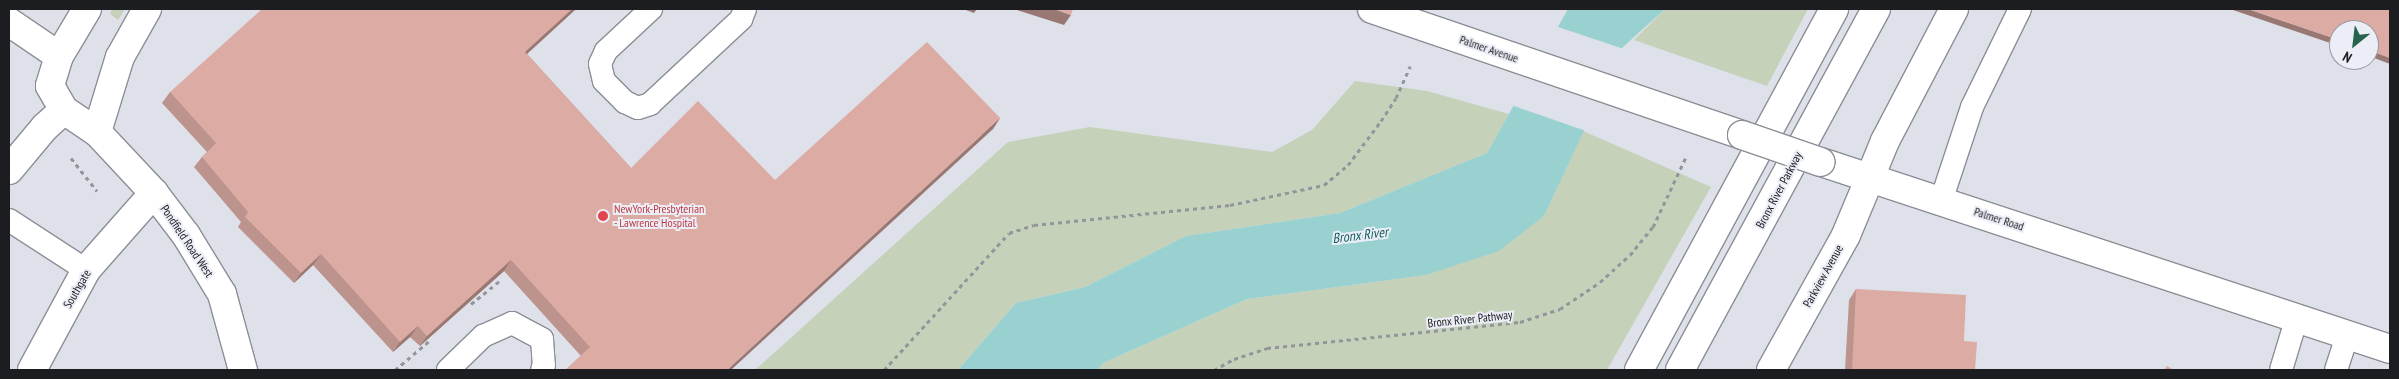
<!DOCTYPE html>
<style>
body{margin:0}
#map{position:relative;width:2399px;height:379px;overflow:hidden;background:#dee1e9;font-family:"PT Sans Narrow",sans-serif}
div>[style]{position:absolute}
.green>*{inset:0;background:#c5d2b9}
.water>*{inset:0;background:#99d1d1}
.pier>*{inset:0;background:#dee1e9}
.path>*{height:3px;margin-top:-1.5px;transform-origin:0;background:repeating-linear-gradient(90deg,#93959b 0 4px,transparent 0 8px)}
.roads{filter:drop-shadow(1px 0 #8c8e96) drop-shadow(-1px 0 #8c8e96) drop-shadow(0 1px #8c8e96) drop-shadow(0 -1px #8c8e96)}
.lane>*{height:22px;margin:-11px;padding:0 11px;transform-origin:11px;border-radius:11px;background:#fff}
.street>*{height:28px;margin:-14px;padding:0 14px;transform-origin:14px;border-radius:14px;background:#fff}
.secondary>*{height:28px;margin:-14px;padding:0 14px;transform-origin:14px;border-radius:14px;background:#fff}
.highway>*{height:28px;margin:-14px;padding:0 14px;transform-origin:14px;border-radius:14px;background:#fff}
.bridges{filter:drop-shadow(1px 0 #8c8e96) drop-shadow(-1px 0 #8c8e96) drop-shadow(0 1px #8c8e96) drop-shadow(0 -1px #8c8e96)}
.secondary-bridge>*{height:28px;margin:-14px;padding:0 14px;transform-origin:14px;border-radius:14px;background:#fff}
.wall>*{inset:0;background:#bc938d}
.shaded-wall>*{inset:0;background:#997873}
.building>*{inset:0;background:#dbaba4}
.dots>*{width:14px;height:14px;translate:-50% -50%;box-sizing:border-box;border:2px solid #eceef7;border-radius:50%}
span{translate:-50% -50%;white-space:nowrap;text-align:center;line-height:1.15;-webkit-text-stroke:4px #eceef7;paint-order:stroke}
.street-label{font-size:12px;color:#1c1d20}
.health-label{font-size:12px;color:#be3a42}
.left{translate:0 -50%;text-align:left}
.water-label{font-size:14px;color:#125f60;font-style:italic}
.frame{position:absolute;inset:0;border:10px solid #1c1d20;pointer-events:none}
.north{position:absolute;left:2329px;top:20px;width:50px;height:50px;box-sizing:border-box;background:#eceef7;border:1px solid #999aa1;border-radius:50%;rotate:209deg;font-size:14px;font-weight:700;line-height:20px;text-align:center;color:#1c1d20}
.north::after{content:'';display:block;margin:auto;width:18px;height:22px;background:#26624d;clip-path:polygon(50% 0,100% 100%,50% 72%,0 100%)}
</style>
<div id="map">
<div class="green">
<i style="clip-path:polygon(112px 9px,125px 9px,118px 20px,110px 14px)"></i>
<i style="clip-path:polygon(1665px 9px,1808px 9px,1767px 86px,1634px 40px)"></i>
<i style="clip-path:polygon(1355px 81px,1427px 91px,1509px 114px,1487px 153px,1340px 213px,1186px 236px,1085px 287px,1016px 303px,958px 370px,755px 370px,1008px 142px,1090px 127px,1272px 152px,1312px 130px)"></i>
<i style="clip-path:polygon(1583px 131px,1711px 187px,1607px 370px,1098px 370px,1103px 363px,1247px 299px,1426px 275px,1544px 216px)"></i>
</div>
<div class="water">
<i style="clip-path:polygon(1568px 9px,1665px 9px,1623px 47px,1544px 216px,1499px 251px,1426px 275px,1247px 299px,1103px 363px,1098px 370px,958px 370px,1016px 303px,1085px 287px,1186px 236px,1340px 213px,1487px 153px)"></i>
</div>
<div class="pier">
<i style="clip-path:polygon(1555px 26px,1624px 49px,1586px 131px,1511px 105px)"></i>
</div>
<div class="path">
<i style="left:71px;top:158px;width:42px;rotate:51.8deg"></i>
<i style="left:471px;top:304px;width:36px;rotate:-39deg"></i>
<i style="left:395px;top:370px;width:45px;rotate:-40.5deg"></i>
<i style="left:884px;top:370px;width:185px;rotate:-47.6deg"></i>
<i style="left:1009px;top:233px;width:26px;rotate:-18deg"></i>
<i style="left:1034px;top:225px;width:197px;rotate:-5.8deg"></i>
<i style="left:1230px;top:205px;width:96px;rotate:-12deg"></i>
<i style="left:1324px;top:185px;width:31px;rotate:-40deg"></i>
<i style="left:1348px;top:165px;width:55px;rotate:-53.1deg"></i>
<i style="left:1381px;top:121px;width:27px;rotate:-57deg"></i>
<i style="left:1396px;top:98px;width:35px;rotate:-66deg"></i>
<i style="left:1214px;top:370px;width:23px;rotate:-29deg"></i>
<i style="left:1234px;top:359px;width:35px;rotate:-18deg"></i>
<i style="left:1267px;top:348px;width:254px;rotate:-5.9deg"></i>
<i style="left:1520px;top:322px;width:42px;rotate:-18deg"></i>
<i style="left:1560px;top:309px;width:48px;rotate:-34deg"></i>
<i style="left:1600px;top:282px;width:40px;rotate:-42deg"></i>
<i style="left:1630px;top:255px;width:36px;rotate:-51deg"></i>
<i style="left:1653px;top:227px;width:77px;rotate:-64.8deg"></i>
</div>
<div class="roads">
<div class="lane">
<i style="left:651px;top:9px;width:62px;rotate:137deg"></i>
<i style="left:606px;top:51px;width:14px;rotate:115deg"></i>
<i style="left:600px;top:64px;width:17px;rotate:77deg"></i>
<i style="left:604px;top:81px;width:30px;rotate:45deg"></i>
<i style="left:625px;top:102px;width:14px;rotate:25deg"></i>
<i style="left:638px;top:108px;width:13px;rotate:-18deg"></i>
<i style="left:650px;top:104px;width:125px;rotate:-43deg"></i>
<i style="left:741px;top:19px;width:11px;rotate:-68deg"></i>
<i style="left:1941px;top:201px;width:99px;rotate:-71.7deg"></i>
<i style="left:1972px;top:107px;width:109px;rotate:-63.9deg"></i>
<i style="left:9px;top:220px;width:92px;rotate:33deg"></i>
<i style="left:448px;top:370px;width:49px;rotate:-44.2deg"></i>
<i style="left:483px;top:336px;width:32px;rotate:-24deg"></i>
<i style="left:512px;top:323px;width:34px;rotate:28deg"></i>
<i style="left:542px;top:339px;width:26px;rotate:86deg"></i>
<i style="left:544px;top:365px;width:5px;rotate:112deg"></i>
<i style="left:2281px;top:370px;width:55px;rotate:-73.2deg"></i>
<i style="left:2336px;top:370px;width:38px;rotate:-72deg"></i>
</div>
<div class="street">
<i style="left:9px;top:22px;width:60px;rotate:34.2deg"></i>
<i style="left:9px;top:170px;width:56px;rotate:-50.1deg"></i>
<i style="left:45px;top:127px;width:25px;rotate:-42deg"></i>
<i style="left:32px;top:370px;width:114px;rotate:-61.6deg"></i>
<i style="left:86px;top:270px;width:103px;rotate:-48.6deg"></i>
<i style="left:1771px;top:370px;width:154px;rotate:-60.9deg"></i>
<i style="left:1846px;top:235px;width:60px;rotate:-67.3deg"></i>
</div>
<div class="secondary">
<i style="left:87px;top:9px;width:55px;rotate:120.8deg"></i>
<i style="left:59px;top:56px;width:31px;rotate:107deg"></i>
<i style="left:50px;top:86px;width:28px;rotate:60deg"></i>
<i style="left:64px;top:110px;width:40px;rotate:34deg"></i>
<i style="left:97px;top:132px;width:83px;rotate:46.9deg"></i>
<i style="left:154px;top:193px;width:53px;rotate:52.7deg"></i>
<i style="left:186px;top:235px;width:69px;rotate:58.6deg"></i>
<i style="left:222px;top:294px;width:79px;rotate:74.6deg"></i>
<i style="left:1372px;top:9px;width:391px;rotate:18.8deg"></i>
<i style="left:97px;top:132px;width:78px;rotate:-73deg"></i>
<i style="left:120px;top:57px;width:55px;rotate:-60.6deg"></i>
<i style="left:1821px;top:162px;width:599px;rotate:18.19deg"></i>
</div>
<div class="highway">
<i style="left:1869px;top:180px;width:42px;rotate:-67.7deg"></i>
<i style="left:1885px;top:141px;width:149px;rotate:-62.4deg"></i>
<i style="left:1639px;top:370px;width:410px;rotate:-61.6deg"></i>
<i style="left:1680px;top:370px;width:411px;rotate:-61.5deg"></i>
</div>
</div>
<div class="bridges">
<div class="secondary-bridge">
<i style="left:1742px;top:135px;width:83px;rotate:18.9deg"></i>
</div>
</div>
<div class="wall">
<i style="clip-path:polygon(576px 9px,527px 54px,631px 168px,775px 180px,1000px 118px,993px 129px,581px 356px,504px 271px,420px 346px,410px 337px,393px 352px,313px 265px,294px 283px,238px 227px,241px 222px,194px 167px,202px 157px,207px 152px,162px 103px,170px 92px)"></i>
<i style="clip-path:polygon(1856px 289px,1964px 341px,1975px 370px,1845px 370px,1849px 300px)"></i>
</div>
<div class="shaded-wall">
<i style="clip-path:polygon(572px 9px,576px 9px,517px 63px,525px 52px)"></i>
<i style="clip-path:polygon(963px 9px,977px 9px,974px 13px)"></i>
<i style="clip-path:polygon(1014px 9px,1054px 9px,1071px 15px,1064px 25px)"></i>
<i style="clip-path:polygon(2230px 9px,2248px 9px,2339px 40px,2339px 46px)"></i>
<i style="clip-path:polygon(2369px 50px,2390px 58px,2390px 64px,2369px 56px)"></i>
<i style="clip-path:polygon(1000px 118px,993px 129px,731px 370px,727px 370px)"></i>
<i style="clip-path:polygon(321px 254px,313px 265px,294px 283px,301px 273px)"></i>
<i style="clip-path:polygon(511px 260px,504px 271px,420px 346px,427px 336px)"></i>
<i style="clip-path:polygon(418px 326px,410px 337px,393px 352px,400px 342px)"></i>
</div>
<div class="building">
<i style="clip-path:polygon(262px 9px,572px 9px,525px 52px,631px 168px,698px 101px,775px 180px,927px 42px,1000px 118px,727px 370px,565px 370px,590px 347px,511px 260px,427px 336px,418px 326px,400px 342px,321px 254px,301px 273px,245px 217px,248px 212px,202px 157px,216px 143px,170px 92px)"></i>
<i style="clip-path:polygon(1054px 9px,1073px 9px,1071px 15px)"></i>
<i style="clip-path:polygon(2248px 9px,2390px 9px,2390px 58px,2369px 50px,2369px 30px,2339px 30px,2339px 40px)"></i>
<i style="clip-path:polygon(1856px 289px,1966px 295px,1964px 341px,1977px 342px,1975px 370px,1852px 370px)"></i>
<i style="clip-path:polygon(2167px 366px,2174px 370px,2164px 370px)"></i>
</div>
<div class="dots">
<i style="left:603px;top:216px;background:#e0444e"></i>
</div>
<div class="street-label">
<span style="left:1489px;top:49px;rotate:19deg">Palmer Avenue</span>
<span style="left:1779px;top:190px;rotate:-62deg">Bronx River Parkway</span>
<span style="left:1999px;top:219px;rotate:18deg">Palmer Road</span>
<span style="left:187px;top:241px;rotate:56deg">Pondfield Road West</span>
<span style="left:1823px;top:276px;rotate:-61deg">Parkview Avenue</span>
<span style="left:77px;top:289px;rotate:-60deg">Southgate</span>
<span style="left:1470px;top:319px;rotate:-6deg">Bronx River Pathway</span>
</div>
<div class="health-label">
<span class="left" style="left:614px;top:216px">NewYork-Presbyterian<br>- Lawrence Hospital</span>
</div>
<div class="water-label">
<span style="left:1360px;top:235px;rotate:-7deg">Bronx River</span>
</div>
<div class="frame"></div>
<div class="north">N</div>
</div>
